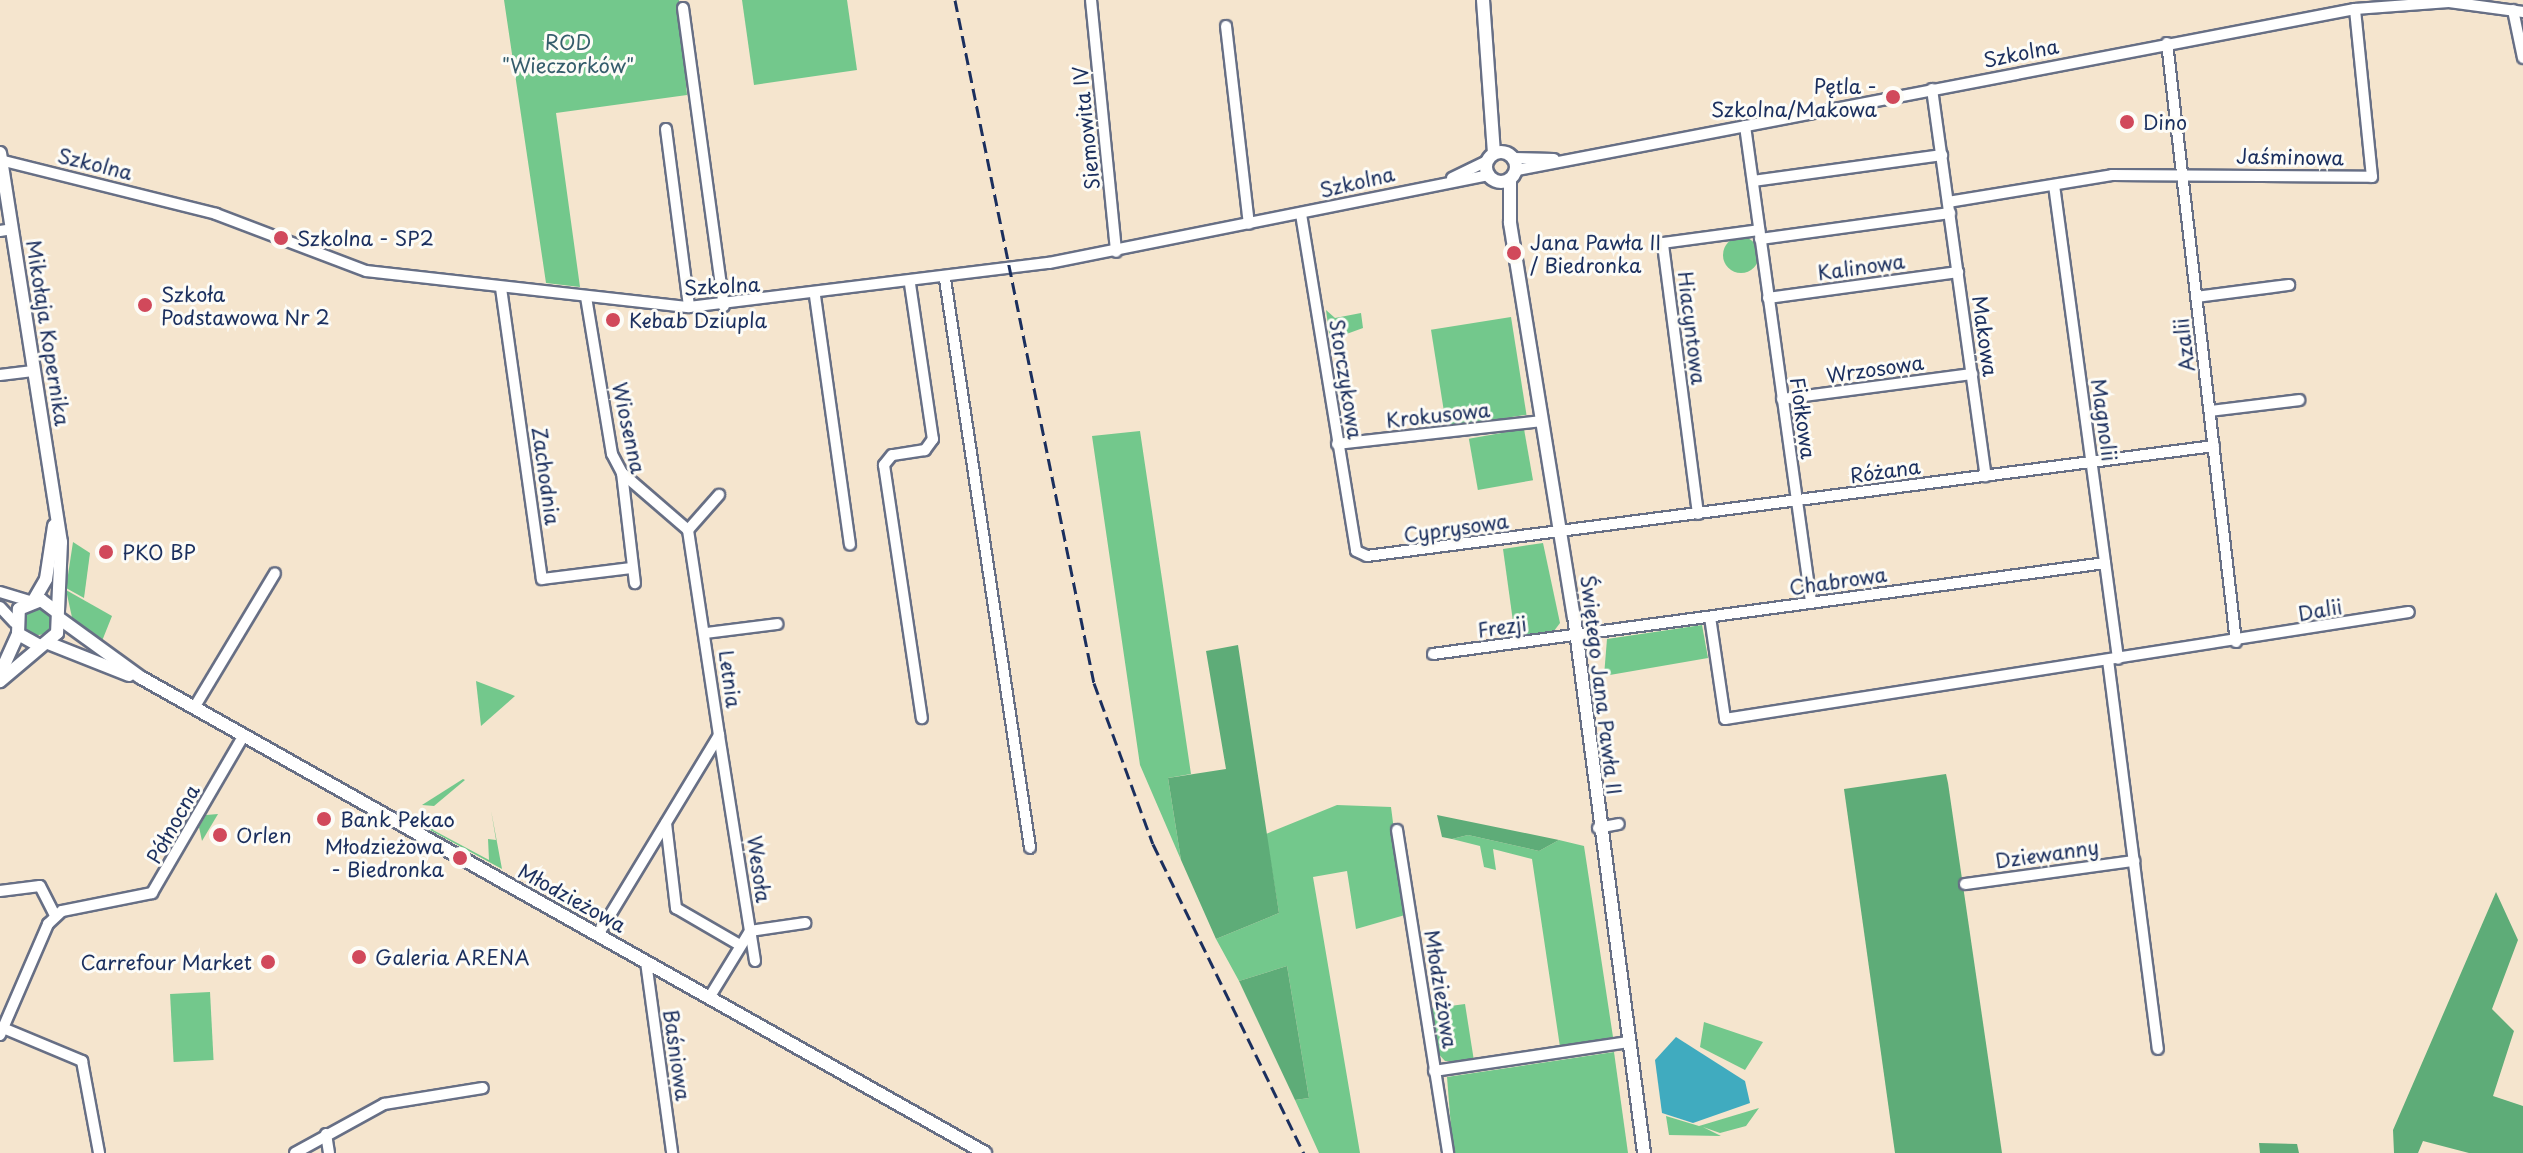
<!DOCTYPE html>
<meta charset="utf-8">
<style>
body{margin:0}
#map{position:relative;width:2523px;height:1153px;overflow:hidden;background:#f5e5ce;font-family:"Playpen Sans",sans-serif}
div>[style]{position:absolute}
.green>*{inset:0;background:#73c88c;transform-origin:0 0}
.round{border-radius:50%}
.forest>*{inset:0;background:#5eac78}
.water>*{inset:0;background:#40abbf}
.roads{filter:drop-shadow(2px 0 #676f85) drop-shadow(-2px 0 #676f85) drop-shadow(0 2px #676f85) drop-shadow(0 -2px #676f85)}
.minor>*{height:10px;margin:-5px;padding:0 5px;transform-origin:5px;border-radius:5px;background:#fff}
.tertiary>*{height:12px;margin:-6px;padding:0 6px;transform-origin:6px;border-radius:6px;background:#fff}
.tertiary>.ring{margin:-6px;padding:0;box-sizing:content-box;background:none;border:12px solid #fff;border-radius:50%}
.rail>*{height:3px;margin-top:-1.5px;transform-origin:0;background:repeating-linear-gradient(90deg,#1b2f5e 0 12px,transparent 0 18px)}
.dots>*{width:22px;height:22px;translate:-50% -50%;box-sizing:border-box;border:4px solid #fdfcf7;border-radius:50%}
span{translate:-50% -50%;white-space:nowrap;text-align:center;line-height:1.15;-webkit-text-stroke:6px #fdfcf7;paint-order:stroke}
.park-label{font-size:20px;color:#355d6c}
.street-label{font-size:20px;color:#1b2f5e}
.poi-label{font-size:20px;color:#1b2f5e}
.right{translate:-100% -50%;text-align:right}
.left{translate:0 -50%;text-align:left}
</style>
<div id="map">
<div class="green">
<i style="clip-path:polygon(504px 0,679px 0,687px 95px,556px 113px,580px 287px,546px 283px)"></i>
<i style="clip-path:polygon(742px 0,847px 0,857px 70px,754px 85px)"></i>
<i class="round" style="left:1723px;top:237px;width:36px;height:36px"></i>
<i style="clip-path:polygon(1326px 310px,1335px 318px,1361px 313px,1363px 328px,1330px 340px)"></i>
<i style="left:1511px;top:317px;width:99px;height:81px;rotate:81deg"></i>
<i style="left:1524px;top:429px;width:52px;height:56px;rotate:80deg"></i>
<i style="clip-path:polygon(1140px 431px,1191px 774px,1168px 778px,1181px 860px,1140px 765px,1092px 436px)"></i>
<i style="clip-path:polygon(73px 542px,90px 553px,84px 598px,66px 588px)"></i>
<i style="clip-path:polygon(1543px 543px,1560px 623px,1554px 631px,1515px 636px,1503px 549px)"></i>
<i style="clip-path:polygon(66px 590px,112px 616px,102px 641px,73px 622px)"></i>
<i class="round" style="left:24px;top:607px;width:28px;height:28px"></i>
<i style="clip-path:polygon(1702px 625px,1708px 658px,1604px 676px,1607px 639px)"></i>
<i style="clip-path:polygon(476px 681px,515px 696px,481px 726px)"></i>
<i style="clip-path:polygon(465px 780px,434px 806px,422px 805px,463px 779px)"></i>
<i style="clip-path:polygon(1337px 805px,1391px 807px,1405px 915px,1356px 929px,1347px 871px,1313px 877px,1360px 1153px,1319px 1153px,1295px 1100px,1309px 1098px,1287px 966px,1239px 981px,1216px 939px,1279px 913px,1266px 834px)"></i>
<i style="clip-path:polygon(491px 810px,502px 869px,428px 829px,436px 823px,433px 830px,489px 860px,488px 839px,496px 840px)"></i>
<i style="clip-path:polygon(218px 814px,202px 841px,199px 827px,206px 815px)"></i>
<i style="clip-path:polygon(1468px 835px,1539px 851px,1559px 840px,1584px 846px,1613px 1037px,1560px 1047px,1532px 859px,1493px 849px,1496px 870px,1484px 867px,1480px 846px,1452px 839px)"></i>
<i style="left:210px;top:992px;width:68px;height:40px;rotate:87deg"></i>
<i style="clip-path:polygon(1465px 1004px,1474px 1061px,1445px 1061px,1435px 1050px,1428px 1009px)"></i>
<i style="clip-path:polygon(1704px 1022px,1763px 1042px,1745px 1070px,1700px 1047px)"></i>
<i style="clip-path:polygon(1614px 1052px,1628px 1153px,1453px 1153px,1447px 1077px)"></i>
<i style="clip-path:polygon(1759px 1108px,1746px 1126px,1720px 1133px,1703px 1127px,1721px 1136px,1669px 1135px,1666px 1116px,1699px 1126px)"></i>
</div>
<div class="forest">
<i style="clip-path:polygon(1238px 645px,1279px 913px,1216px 939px,1181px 860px,1168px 778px,1226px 769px,1206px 651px)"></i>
<i style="clip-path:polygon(1946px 774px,1948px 783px,2002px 1153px,1895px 1153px,1844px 789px)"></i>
<i style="clip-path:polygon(1437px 815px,1559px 840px,1539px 851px,1468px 835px,1452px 839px,1442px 837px)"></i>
<i style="clip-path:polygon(2496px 892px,2518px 940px,2492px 1009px,2514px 1031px,2493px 1096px,2523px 1106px,2523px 1153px,2469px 1153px,2423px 1141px,2418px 1153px,2394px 1153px,2393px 1130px)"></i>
<i style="clip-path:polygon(1287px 966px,1309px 1098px,1295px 1100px,1239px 981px)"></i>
<i style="clip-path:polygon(2259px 1143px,2297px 1144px,2299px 1153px,2260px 1153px)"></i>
</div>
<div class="water">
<i style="clip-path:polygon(1676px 1037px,1745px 1081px,1750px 1103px,1693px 1123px,1662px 1113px,1655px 1060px)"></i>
</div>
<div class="roads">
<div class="minor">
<i style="left:1091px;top:0;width:253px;rotate:84.3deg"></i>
<i style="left:683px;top:8px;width:301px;rotate:82.2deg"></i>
<i style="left:2513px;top:10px;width:49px;rotate:78.2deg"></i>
<i style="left:1226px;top:26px;width:199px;rotate:83.4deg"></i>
<i style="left:2167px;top:43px;width:603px;rotate:83.43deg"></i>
<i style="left:1932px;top:89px;width:391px;rotate:82.1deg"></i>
<i style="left:1745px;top:126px;width:481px;rotate:82.1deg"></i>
<i style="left:666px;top:129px;width:179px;rotate:82.6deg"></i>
<i style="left:1514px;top:158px;width:40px;rotate:1.4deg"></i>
<i style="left:0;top:160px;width:223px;rotate:14deg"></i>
<i style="left:216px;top:214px;width:160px;rotate:20.8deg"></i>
<i style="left:366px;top:271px;width:325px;rotate:6.4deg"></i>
<i style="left:689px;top:307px;width:363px;rotate:-7deg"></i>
<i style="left:1049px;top:263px;width:448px;rotate:-11.3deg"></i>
<i style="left:1517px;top:170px;width:853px;rotate:-10.88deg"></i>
<i style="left:2355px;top:9px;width:94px;rotate:-4.3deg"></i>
<i style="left:2449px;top:2px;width:75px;rotate:7.7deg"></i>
<i style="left:1452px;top:178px;width:39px;rotate:-26deg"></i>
<i style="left:1753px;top:181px;width:191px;rotate:-7.8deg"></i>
<i style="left:2054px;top:185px;width:478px;rotate:82.3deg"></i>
<i style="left:1948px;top:202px;width:166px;rotate:-9.3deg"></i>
<i style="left:2112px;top:175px;width:260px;rotate:0.4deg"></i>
<i style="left:2372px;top:177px;width:169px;rotate:-95.8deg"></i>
<i style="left:1301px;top:214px;width:341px;rotate:80.7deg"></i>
<i style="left:1356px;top:551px;width:12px;rotate:24deg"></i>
<i style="left:1367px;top:556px;width:854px;rotate:-7.4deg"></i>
<i style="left:0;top:231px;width:12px;rotate:-9deg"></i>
<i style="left:1760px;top:239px;width:192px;rotate:-7.8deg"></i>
<i style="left:945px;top:279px;width:575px;rotate:81.5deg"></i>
<i style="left:910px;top:284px;width:157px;rotate:81.6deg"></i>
<i style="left:933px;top:439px;width:14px;rotate:126deg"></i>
<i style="left:925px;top:450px;width:33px;rotate:171deg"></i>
<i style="left:892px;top:455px;width:13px;rotate:129deg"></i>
<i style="left:884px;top:465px;width:256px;rotate:81.5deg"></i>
<i style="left:501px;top:288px;width:294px;rotate:82deg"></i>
<i style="left:542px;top:579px;width:91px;rotate:-7deg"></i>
<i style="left:815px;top:296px;width:251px;rotate:82deg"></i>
<i style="left:586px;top:297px;width:159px;rotate:80.6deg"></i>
<i style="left:612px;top:454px;width:21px;rotate:62deg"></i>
<i style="left:622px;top:473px;width:111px;rotate:83.3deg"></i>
<i style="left:2196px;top:297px;width:94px;rotate:-7.4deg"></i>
<i style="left:1768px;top:298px;width:192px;rotate:-7.8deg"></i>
<i style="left:0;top:375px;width:33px;rotate:-7deg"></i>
<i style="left:1782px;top:399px;width:192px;rotate:-7.5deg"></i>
<i style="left:2210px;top:411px;width:90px;rotate:-7deg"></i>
<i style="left:1337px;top:444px;width:206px;rotate:-6.4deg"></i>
<i style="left:1698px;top:514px;width:273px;rotate:-97.4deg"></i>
<i style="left:1663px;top:243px;width:97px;rotate:-7.7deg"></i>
<i style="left:688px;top:530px;width:47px;rotate:-48.5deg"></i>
<i style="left:0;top:592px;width:31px;rotate:17deg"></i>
<i style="left:0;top:607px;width:21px;rotate:47deg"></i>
<i style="left:1710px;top:617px;width:103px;rotate:81.6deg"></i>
<i style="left:1725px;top:719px;width:692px;rotate:-8.89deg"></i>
<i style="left:706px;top:633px;width:72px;rotate:-7.2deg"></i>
<i style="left:1433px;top:654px;width:678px;rotate:-7.71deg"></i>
<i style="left:2108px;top:660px;width:392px;rotate:82.7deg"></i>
<i style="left:194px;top:708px;width:157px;rotate:-59deg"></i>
<i style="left:666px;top:823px;width:86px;rotate:83.3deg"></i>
<i style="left:676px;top:908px;width:72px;rotate:30.1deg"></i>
<i style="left:1598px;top:828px;width:21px;rotate:-11deg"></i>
<i style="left:1397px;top:830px;width:327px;rotate:81deg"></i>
<i style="left:1965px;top:884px;width:171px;rotate:-7.8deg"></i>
<i style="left:0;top:891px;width:40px;rotate:-7.1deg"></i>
<i style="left:40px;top:886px;width:34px;rotate:63deg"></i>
<i style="left:598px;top:935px;width:234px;rotate:-58.8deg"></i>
<i style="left:719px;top:735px;width:207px;rotate:-98.6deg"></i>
<i style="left:688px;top:530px;width:87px;rotate:-139.2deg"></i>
<i style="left:755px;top:961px;width:30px;rotate:-99deg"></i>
<i style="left:750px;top:931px;width:56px;rotate:-8.3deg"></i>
<i style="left:646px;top:962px;width:193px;rotate:82.2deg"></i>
<i style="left:709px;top:998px;width:79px;rotate:-58.5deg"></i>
<i style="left:750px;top:931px;width:198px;rotate:-99deg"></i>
<i style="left:3px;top:1028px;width:86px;rotate:22.7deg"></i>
<i style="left:82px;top:1061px;width:94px;rotate:79.5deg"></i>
<i style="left:0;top:1035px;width:121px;rotate:-66.6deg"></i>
<i style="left:48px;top:924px;width:19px;rotate:-43deg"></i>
<i style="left:62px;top:911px;width:92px;rotate:-11.3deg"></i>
<i style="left:152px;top:893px;width:183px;rotate:-59.8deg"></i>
<i style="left:1434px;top:1071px;width:195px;rotate:-8.5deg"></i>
<i style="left:326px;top:1134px;width:19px;rotate:81deg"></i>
<i style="left:295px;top:1153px;width:102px;rotate:-28.8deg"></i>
<i style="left:384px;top:1104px;width:100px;rotate:-9.2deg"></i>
</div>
<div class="tertiary">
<i style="left:1483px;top:0;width:153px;rotate:85.9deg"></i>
<i class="ring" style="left:1486px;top:152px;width:18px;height:18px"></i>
<i style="left:0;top:153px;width:394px;rotate:81.1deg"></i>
<i style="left:61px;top:542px;width:91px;rotate:92.5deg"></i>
<i style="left:57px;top:633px;width:75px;rotate:139.9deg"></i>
<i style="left:1510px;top:180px;width:43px;rotate:90deg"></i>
<i style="left:1510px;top:223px;width:398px;rotate:80.8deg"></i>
<i style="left:1574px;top:616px;width:542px;rotate:82.57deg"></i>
<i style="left:34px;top:600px;width:24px;rotate:-60deg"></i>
<i style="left:46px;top:579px;width:54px;rotate:-81.4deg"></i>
<i style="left:60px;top:619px;width:99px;rotate:35.9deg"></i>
<i style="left:140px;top:677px;width:970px;rotate:29.39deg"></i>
<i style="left:48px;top:643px;width:87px;rotate:21.6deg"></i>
<i style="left:38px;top:645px;width:23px;rotate:-151deg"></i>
<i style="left:18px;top:634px;width:25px;rotate:-88deg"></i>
<i style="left:19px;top:609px;width:24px;rotate:-22deg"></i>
<i style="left:41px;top:600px;width:20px;rotate:37deg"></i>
<i style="left:0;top:674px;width:44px;rotate:-65.8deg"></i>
</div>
</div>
<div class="rail">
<i style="left:955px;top:0;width:697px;rotate:78.5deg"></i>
<i style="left:1094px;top:683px;width:171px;rotate:69.9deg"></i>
<i style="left:1153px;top:844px;width:344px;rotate:64deg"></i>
</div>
<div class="dots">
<i style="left:1893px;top:97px;background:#d1495b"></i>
<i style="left:2127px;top:122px;background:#d1495b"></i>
<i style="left:281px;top:238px;background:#d1495b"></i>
<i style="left:1514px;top:253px;background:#d1495b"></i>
<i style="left:145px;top:305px;background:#d1495b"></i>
<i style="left:613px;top:320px;background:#d1495b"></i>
<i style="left:106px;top:552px;background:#d1495b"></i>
<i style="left:324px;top:819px;background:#d1495b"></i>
<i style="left:220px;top:835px;background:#d1495b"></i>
<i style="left:460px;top:858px;background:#d1495b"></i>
<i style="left:359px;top:957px;background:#d1495b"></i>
<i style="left:268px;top:962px;background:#d1495b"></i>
</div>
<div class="park-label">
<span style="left:568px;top:54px">ROD<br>"Wieczorków"</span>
</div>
<div class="street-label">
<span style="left:2021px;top:53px;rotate:-11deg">Szkolna</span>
<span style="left:1086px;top:128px;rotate:-96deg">Siemowita IV</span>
<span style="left:2290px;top:157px;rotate:1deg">Jaśminowa</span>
<span style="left:95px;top:164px;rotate:14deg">Szkolna</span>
<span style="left:1357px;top:182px;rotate:-13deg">Szkolna</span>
<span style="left:1861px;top:267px;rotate:-8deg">Kalinowa</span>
<span style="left:722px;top:286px;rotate:-3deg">Szkolna</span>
<span style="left:1692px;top:328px;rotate:83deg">Hiacyntowa</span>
<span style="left:48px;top:333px;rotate:81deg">Mikołaja Kopernika</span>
<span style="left:1985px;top:336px;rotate:82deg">Makowa</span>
<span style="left:2184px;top:345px;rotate:-97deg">Azalii</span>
<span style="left:1875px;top:369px;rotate:-8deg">Wrzosowa</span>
<span style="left:1346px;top:379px;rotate:81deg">Storczykowa</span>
<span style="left:1438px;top:415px;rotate:-6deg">Krokusowa</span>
<span style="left:1803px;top:418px;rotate:82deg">Fiołkowa</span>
<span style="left:2104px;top:420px;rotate:82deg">Magnolii</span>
<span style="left:629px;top:428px;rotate:78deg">Wiosenna</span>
<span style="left:1885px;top:471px;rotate:-8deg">Różana</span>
<span style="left:546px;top:476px;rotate:82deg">Zachodnia</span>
<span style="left:1456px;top:528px;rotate:-8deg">Cyprysowa</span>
<span style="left:1838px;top:581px;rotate:-8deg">Chabrowa</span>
<span style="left:2320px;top:610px;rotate:-10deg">Dalii</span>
<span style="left:1502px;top:627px;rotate:-8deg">Frezji</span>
<span style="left:730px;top:679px;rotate:82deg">Letnia</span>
<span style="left:1601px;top:685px;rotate:83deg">Świętego Jana Pawła II</span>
<span style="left:173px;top:824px;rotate:-61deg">Północna</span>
<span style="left:2047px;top:854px;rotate:-8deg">Dziewanny</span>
<span style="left:759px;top:869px;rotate:82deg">Wesoła</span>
<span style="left:572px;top:898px;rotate:29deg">Młodzieżowa</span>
<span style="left:1441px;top:989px;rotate:81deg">Młodzieżowa</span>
<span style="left:677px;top:1055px;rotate:82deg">Baśniowa</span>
</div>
<div class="poi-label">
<span class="right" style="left:1877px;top:98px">Pętla -<br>Szkolna/Makowa</span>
<span class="left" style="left:2143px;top:122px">Dino</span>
<span class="left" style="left:297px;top:238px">Szkolna - SP2</span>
<span class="left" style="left:1530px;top:254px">Jana Pawła II<br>/ Biedronka</span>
<span class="left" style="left:161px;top:306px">Szkoła<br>Podstawowa Nr 2</span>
<span class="left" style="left:629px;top:320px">Kebab Dziupla</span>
<span class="left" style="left:122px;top:552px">PKO BP</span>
<span class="left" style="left:340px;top:819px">Bank Pekao</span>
<span class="left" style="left:236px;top:835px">Orlen</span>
<span class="right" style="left:444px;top:858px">Młodzieżowa<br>- Biedronka</span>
<span class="left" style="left:375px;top:957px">Galeria ARENA</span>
<span class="right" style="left:252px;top:962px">Carrefour Market</span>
</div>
</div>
